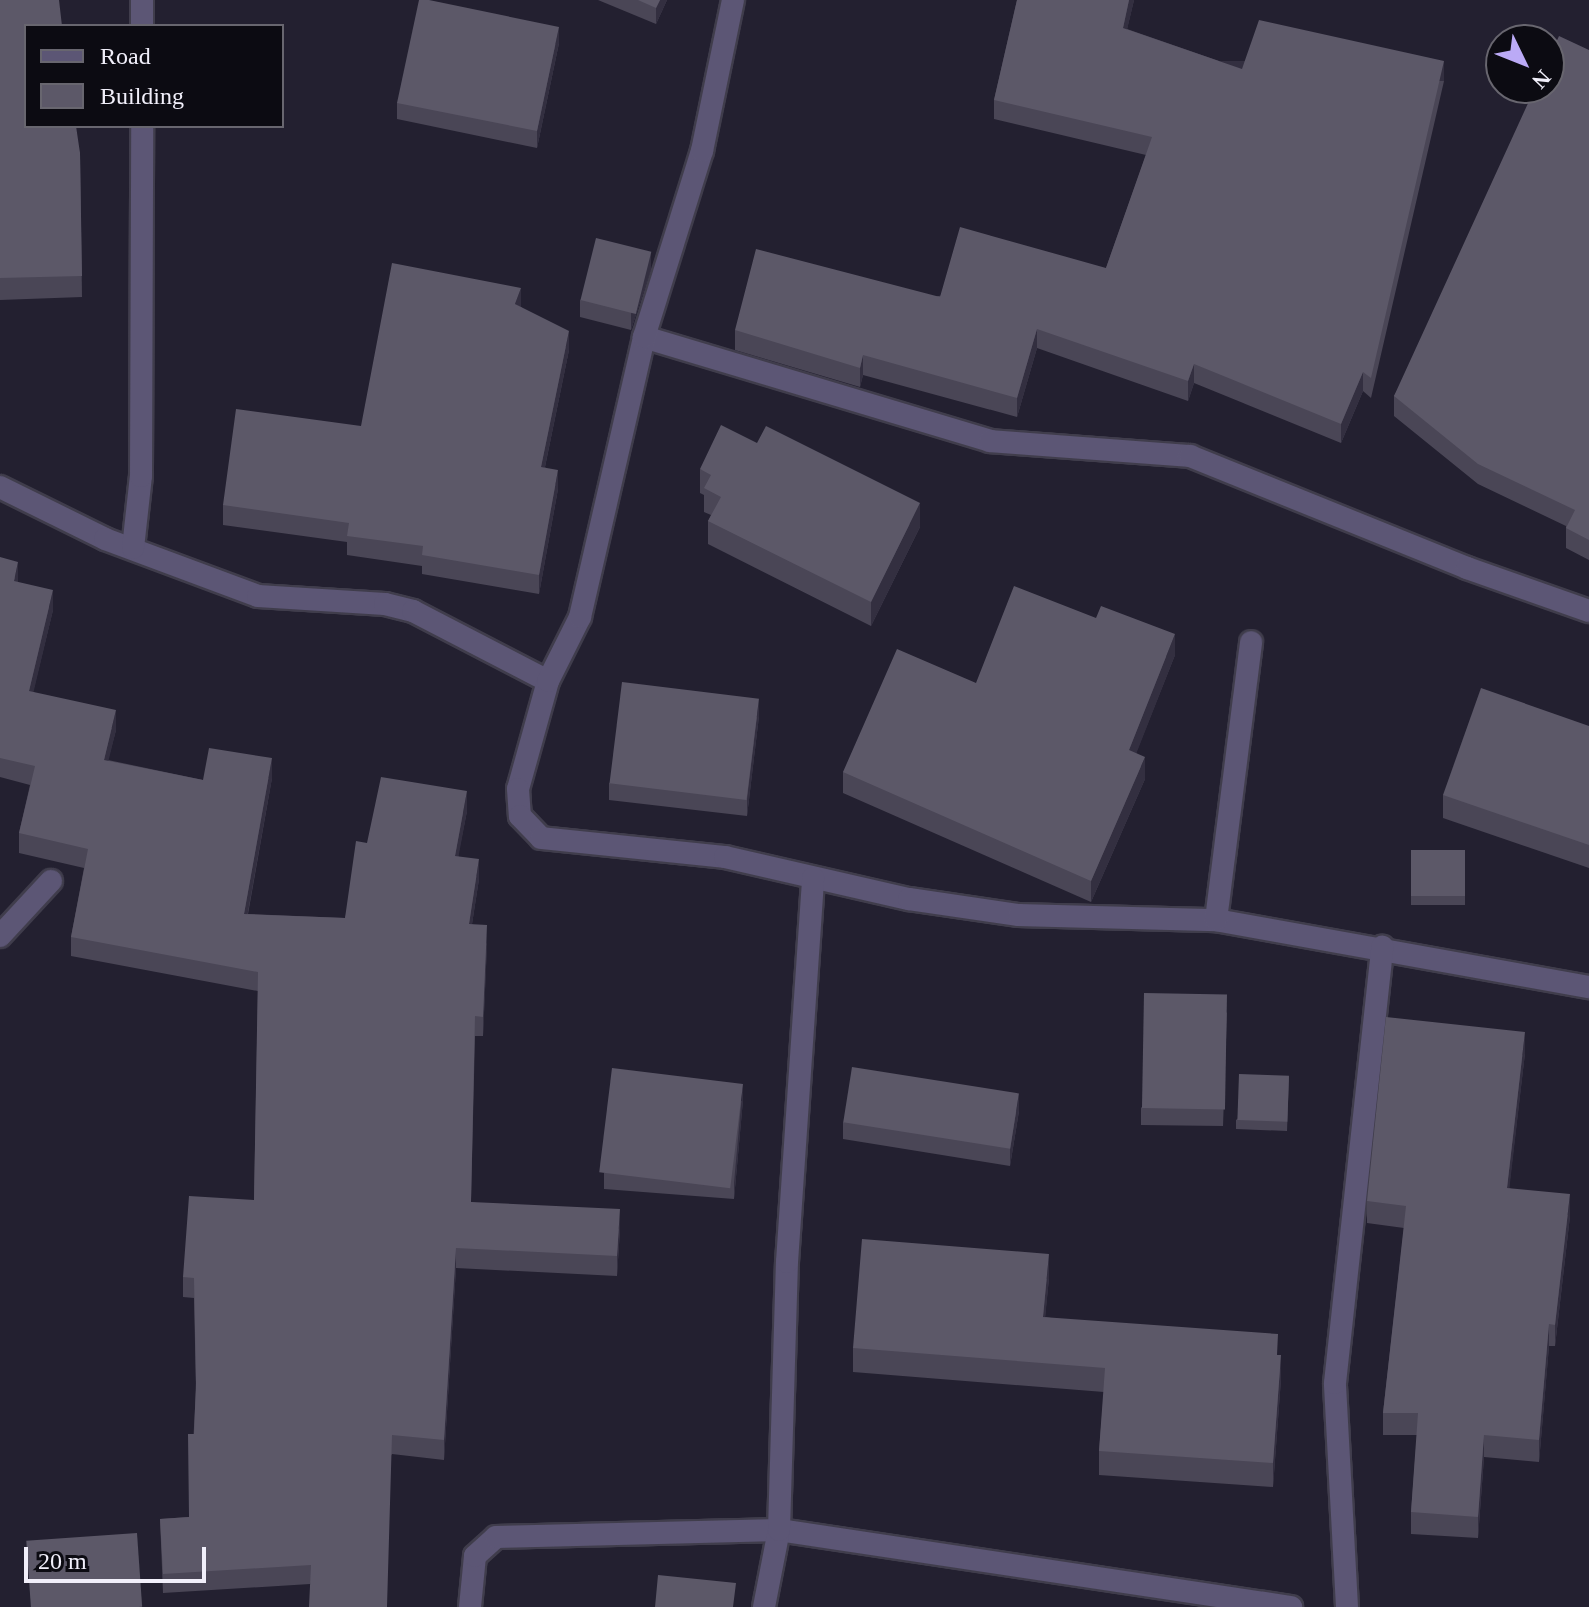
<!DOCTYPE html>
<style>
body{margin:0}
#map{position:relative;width:1589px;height:1607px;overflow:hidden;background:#232030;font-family:Georgia,serif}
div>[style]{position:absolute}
.roads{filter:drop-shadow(2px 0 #403d4c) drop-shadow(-2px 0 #403d4c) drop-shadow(0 2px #403d4c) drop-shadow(0 -2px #403d4c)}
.minor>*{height:22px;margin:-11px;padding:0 11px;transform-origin:11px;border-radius:11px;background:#5c5675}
.wall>*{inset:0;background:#4a4656;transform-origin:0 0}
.shaded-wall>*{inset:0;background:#332f40;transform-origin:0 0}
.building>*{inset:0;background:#5c5868;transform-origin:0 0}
span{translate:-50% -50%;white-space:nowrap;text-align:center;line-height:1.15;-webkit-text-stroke:8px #0c0b12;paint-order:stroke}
.legend{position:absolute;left:24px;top:24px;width:260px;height:104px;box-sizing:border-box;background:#0c0b12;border:2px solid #68666f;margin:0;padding:10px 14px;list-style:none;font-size:24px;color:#f1effa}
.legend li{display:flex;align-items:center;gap:16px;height:40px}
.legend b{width:40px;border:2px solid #68666f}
.north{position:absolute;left:1485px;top:24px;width:80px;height:80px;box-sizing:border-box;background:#0c0b12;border:2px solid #68666f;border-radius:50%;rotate:133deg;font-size:22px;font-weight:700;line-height:32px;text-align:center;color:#f1effa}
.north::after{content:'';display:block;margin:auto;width:28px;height:36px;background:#bbaaf6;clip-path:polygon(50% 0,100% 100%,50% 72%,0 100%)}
.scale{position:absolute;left:24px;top:1547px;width:182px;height:36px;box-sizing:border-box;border:4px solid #f1effa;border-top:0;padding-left:10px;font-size:24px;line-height:28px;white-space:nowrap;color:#f1effa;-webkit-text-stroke:6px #0c0b12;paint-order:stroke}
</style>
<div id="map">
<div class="roads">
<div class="minor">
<i style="left:142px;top:26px;width:26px;rotate:-90deg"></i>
<i style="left:644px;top:337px;width:361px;rotate:16.7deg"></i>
<i style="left:990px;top:441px;width:201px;rotate:4.3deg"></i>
<i style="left:1190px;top:456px;width:299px;rotate:22deg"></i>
<i style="left:1467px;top:568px;width:129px;rotate:19.4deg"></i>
<i style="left:0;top:487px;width:117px;rotate:26.3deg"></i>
<i style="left:105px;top:539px;width:163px;rotate:20.4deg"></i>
<i style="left:258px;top:596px;width:127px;rotate:3.6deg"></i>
<i style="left:385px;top:604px;width:29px;rotate:14deg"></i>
<i style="left:413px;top:611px;width:152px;rotate:27.4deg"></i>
<i style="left:548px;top:681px;width:112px;rotate:105.5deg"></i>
<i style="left:518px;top:789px;width:27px;rotate:86deg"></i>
<i style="left:520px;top:816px;width:30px;rotate:46deg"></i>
<i style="left:541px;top:838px;width:185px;rotate:5.9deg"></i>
<i style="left:725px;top:857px;width:189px;rotate:12.9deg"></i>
<i style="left:909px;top:899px;width:111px;rotate:8.3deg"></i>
<i style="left:1019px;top:915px;width:197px;rotate:1.5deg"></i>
<i style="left:1216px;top:920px;width:379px;rotate:10.2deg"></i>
<i style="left:133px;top:548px;width:72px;rotate:-83.7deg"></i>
<i style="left:141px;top:476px;width:350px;rotate:-89.8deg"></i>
<i style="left:548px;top:681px;width:72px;rotate:-63.4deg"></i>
<i style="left:580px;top:617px;width:287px;rotate:-77.1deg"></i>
<i style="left:644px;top:337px;width:195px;rotate:-72.7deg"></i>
<i style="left:702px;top:151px;width:154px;rotate:-78.4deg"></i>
<i style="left:1216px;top:920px;width:280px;rotate:-82.8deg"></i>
<i style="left:0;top:936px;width:75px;rotate:-47.2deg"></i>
<i style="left:470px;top:1607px;width:51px;rotate:-84.4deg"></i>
<i style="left:475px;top:1556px;width:28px;rotate:-42deg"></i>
<i style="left:496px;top:1537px;width:283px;rotate:-1.4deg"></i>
<i style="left:779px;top:1530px;width:518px;rotate:8.55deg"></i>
<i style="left:764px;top:1607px;width:78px;rotate:-79deg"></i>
<i style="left:779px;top:1530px;width:268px;rotate:-88.3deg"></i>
<i style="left:787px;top:1262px;width:385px;rotate:-86.1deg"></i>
<i style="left:1347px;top:1607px;width:224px;rotate:-93.1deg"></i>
<i style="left:1335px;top:1383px;width:439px;rotate:-83.8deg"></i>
</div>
</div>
<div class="wall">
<i style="clip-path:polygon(0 0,80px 153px,82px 297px,0 300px)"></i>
<i style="clip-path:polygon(598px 0,667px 0,656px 24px)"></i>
<i style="clip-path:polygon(1017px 0,1134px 0,1127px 29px,1242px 69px,1444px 81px,1371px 398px,1363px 391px,1341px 443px,1194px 383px,1188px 401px,1037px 348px,1017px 417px,863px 375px,860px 387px,735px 350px,735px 330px,1106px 268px,1146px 155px,994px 119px,994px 100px)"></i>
<i style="clip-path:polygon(559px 43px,537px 148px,397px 119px,397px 103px)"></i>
<i style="clip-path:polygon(1589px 50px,1589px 560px,1566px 548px,1566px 526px,1478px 484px,1394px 416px,1394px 396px)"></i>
<i style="clip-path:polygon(651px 269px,631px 330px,580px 317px,580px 300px)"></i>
<i style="clip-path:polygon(521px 307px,569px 350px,545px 467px,558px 489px,539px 594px,422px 574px,422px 566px,347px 555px,347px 542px,223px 525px,223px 505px,361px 426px)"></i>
<i style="clip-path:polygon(700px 469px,920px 527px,871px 626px,708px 544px,708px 521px,711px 515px,704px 512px,704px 495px,700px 493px)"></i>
<i style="clip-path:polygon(0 557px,18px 582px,53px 610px,33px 692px,116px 730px,108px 760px,203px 780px,272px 778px,248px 914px,345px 918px,367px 843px,467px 811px,458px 856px,479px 879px,472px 924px,487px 944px,483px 1036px,475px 1036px,471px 1202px,620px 1229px,617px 1276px,456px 1268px,444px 1460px,392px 1454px,310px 1584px,163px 1593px,160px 1519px,189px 1517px,196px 1390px,194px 1298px,183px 1297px,183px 1277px,254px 1200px,258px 991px,71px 956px,71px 937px,84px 868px,19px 853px,19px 833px,30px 785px,0 777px)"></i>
<i style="clip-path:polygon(1175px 655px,1136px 753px,1145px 779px,1091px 902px,843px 793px,843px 772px,976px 683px)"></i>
<i style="clip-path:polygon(759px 716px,747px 816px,609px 800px,609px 783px)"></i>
<i style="clip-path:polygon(1589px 726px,1589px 868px,1443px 818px,1443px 795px)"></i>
<i style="left:1411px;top:850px;width:54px;height:55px"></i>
<i style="clip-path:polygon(1227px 1012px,1223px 1126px,1141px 1125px,1141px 1108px)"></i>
<i style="clip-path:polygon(1525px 1053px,1509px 1188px,1570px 1216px,1555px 1346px,1549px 1346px,1539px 1462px,1484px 1457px,1478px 1538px,1411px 1534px,1411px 1512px,1417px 1435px,1383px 1435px,1383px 1413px,1404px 1228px,1367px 1223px,1367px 1201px)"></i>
<i style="clip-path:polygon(1289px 1076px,1287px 1131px,1236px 1129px,1236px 1120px)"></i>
<i style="clip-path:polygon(743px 1100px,734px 1199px,604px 1189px,604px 1173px)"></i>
<i style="clip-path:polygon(1019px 1111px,1010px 1166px,843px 1139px,843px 1122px)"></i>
<i style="clip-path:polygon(1049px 1278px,1045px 1317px,1278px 1355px,1281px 1379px,1273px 1487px,1099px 1475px,1099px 1451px,1104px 1392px,853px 1372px,853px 1348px)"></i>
</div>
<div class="shaded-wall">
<i style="clip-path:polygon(660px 0,667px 0,656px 24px,656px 8px)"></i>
<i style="clip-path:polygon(1129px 0,1134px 0,1123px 47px,1123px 28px)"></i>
<i style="clip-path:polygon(559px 27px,559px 43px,537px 148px,537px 131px)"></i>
<i style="left:1444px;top:61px;width:20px;height:325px;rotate:90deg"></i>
<i style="clip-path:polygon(651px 252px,651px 269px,631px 330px,631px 314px)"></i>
<i style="clip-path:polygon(521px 288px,521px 308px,515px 304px)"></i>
<i style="clip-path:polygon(1037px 329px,1037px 348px,1017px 417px,1017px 398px)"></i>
<i style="clip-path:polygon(569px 331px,569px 350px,541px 486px,541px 467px)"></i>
<i style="clip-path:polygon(863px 355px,863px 375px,860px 387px,860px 368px)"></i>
<i style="clip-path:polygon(1194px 364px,1194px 383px,1188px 401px,1188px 381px)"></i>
<i style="clip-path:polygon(1363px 372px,1363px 391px,1341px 443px,1341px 424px)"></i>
<i style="clip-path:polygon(558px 470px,558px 489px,539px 594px,539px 575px)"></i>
<i style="clip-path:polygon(920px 503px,920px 527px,871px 626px,871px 602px)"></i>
<i style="clip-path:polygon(18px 562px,18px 582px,14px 601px,14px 581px)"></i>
<i style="clip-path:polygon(53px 590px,53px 610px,29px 711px,29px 691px)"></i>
<i style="clip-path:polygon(1175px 634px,1175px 655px,1129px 772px,1129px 750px)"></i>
<i style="clip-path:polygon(759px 699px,759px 716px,747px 816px,747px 799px)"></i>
<i style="clip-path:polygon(116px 710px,116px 730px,104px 779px,104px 760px)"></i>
<i style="clip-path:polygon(1145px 757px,1145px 779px,1091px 902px,1091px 881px)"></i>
<i style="clip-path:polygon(272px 758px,272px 778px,244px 934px,244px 914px)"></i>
<i style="clip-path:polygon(467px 791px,467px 811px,455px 875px,455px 856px)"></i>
<i style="clip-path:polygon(479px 859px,479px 879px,469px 943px,469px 924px)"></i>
<i style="clip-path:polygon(487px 925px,487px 944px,483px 1036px,483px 1017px)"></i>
<i style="clip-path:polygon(1525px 1032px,1525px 1053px,1507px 1209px,1507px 1188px)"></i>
<i style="clip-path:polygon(743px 1083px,743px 1100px,734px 1199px,734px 1183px)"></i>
<i style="clip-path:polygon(1019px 1094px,1019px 1111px,1010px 1166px,1010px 1149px)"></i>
<i style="clip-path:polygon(1570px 1194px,1570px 1216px,1555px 1346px,1555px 1325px)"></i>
<i style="clip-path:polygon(620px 1209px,620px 1229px,617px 1276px,617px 1256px)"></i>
<i style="clip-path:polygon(456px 1248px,456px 1268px,444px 1460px,444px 1440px)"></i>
<i style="clip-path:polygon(1049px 1254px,1049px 1278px,1043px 1340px,1043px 1317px)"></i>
<i style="clip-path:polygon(1549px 1324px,1549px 1346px,1539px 1462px,1539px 1440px)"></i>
<i style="clip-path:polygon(1281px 1355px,1281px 1379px,1273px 1487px,1273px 1463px)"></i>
<i style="clip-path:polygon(1484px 1435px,1484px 1457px,1478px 1538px,1478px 1517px)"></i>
</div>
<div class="building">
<i style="clip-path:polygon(0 0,59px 0,62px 26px,26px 26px,26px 126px,76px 126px,80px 153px,82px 276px,0 278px)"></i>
<i style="clip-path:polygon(419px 0,429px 0,559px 27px,537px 131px,397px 103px)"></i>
<i style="clip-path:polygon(638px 0,660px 0,656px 8px)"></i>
<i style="clip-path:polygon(1017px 0,1129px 0,1123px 28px,1242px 69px,1259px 20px,1444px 61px,1371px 378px,1363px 372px,1341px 424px,1194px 364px,1188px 381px,1037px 329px,1017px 398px,863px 355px,860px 368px,735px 330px,756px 249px,940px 297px,960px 227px,1106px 268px,1152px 137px,994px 100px)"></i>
<i style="clip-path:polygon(1559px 36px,1589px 50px,1589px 540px,1566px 528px,1575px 510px,1478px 464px,1394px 396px,1535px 88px,1549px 88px,1549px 58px)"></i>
<i style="left:596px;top:238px;width:57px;height:64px;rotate:14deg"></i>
<i style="clip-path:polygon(392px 263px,521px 288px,515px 304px,569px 331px,541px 467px,558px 470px,539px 575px,422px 555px,423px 546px,347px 536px,349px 523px,223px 505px,236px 409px,361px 426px)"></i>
<i style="clip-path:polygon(721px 425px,757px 443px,766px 426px,920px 503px,871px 602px,708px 521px,721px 497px,704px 488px,711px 475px,700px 469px)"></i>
<i style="clip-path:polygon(0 557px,18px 562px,14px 581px,53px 590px,29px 691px,116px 710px,104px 760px,203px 780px,209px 748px,272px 758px,244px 914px,345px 918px,356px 841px,367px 843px,381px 777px,467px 791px,455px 856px,479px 859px,469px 924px,487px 925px,483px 1017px,475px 1016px,471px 1202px,620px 1209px,617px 1256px,456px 1248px,444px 1440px,392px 1435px,387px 1607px,309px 1607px,311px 1565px,163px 1574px,160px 1519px,189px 1517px,188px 1434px,194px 1434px,196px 1383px,194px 1278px,183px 1277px,189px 1196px,254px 1200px,258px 972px,71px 937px,88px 849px,19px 833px,35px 766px,0 758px)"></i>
<i style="clip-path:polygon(1014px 586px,1096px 618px,1101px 606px,1175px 634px,1129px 750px,1145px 757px,1091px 881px,843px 772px,897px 649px,976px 683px)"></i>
<i style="left:622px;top:682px;width:138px;height:102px;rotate:7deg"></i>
<i style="clip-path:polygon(1481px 688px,1589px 726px,1589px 845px,1443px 795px)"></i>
<i style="left:1411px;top:850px;width:54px;height:46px"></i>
<i style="left:1144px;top:993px;width:83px;height:115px;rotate:1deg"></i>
<i style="clip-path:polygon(1386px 1017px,1525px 1032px,1507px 1188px,1570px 1194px,1555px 1325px,1549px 1324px,1539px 1440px,1484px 1435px,1478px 1517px,1411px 1512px,1418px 1413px,1383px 1413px,1406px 1206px,1367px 1201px)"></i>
<i style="left:852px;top:1067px;width:169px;height:56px;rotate:9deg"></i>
<i style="left:612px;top:1068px;width:132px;height:105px;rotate:7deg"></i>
<i style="left:1239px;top:1074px;width:50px;height:46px;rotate:2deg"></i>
<i style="clip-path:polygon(862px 1239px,1049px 1254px,1043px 1317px,1278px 1334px,1277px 1355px,1281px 1355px,1273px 1463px,1099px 1451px,1105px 1368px,853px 1348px)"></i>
<i style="left:137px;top:1533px;width:74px;height:111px;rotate:86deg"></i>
<i style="clip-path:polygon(658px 1575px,736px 1583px,733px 1607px,655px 1607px)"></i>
</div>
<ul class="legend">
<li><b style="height:10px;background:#5c5675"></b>Road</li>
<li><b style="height:22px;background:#5c5868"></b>Building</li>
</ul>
<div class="north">N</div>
<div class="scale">20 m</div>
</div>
